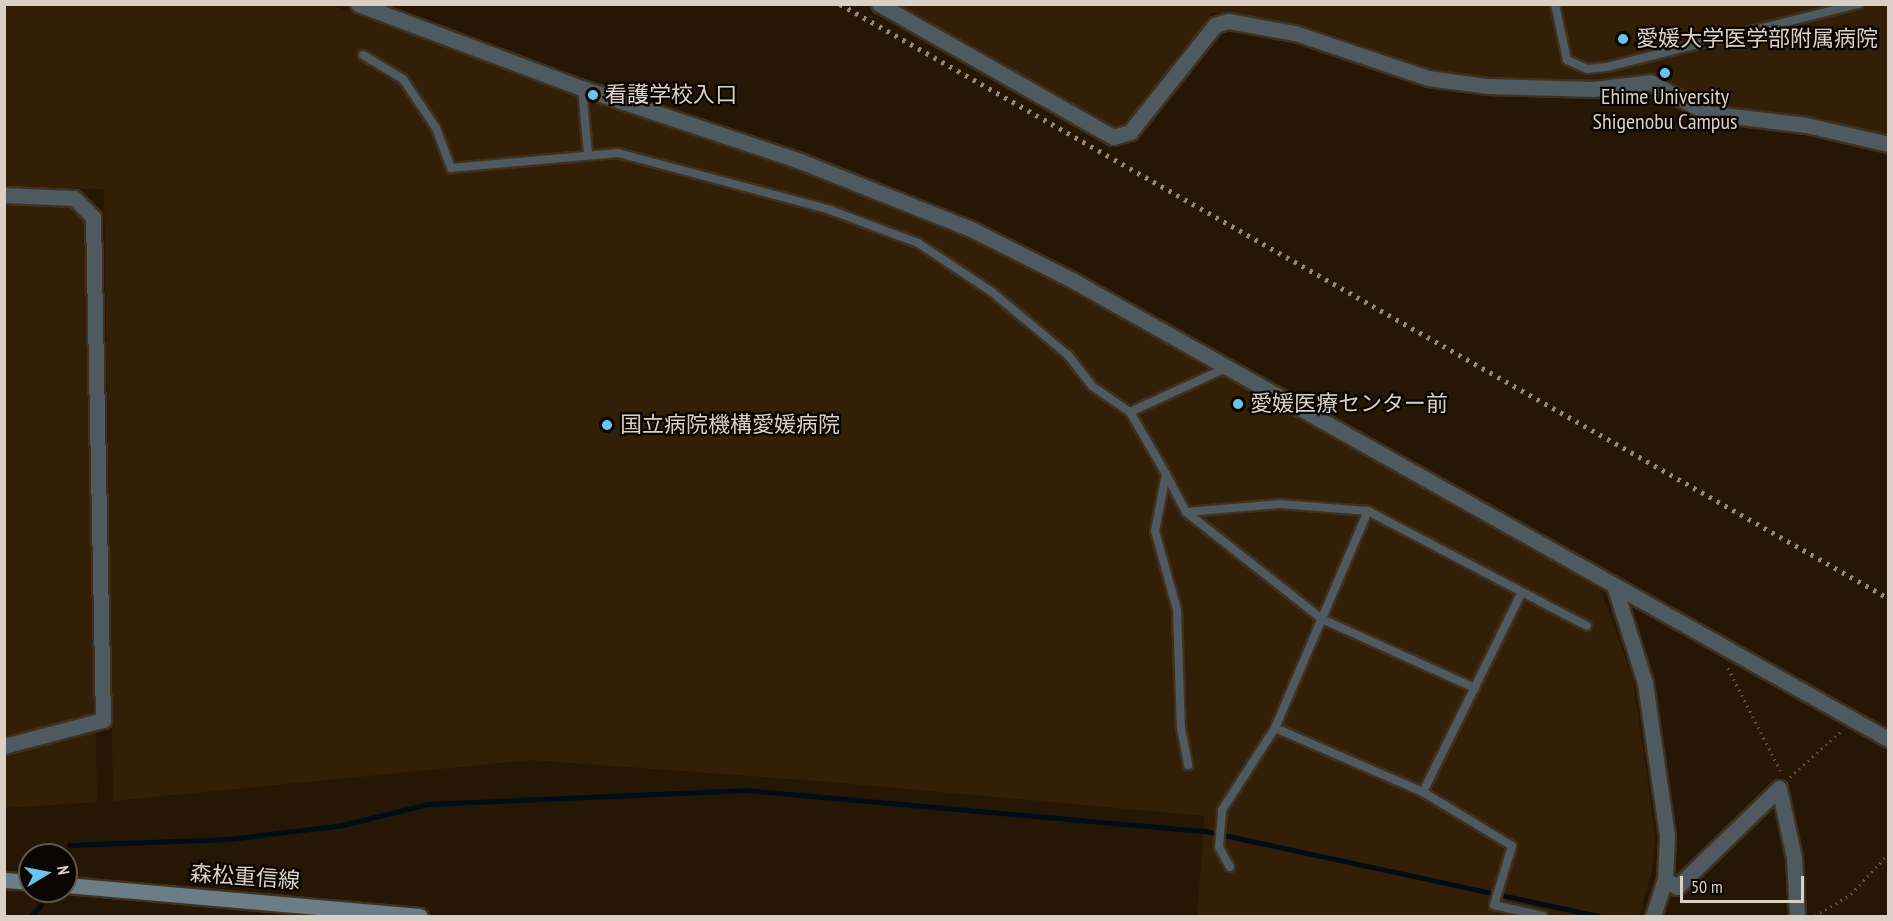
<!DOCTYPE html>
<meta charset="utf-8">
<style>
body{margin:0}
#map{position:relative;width:1893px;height:921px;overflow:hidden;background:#261705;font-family:"PT Sans Narrow","Noto Sans JP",sans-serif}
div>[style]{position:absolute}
.built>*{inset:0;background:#331f06}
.stream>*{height:5px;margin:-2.5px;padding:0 2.5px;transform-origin:2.5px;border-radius:2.5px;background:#000d17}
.path>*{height:3px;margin-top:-1.5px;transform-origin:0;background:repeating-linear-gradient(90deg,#635546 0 1.5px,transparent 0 6px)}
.roads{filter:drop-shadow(2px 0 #3f3120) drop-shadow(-2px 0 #3f3120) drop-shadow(0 2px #3f3120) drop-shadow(0 -2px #3f3120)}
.lane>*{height:8px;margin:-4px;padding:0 4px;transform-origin:4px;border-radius:4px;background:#4e5a5f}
.street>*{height:15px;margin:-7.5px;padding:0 7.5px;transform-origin:7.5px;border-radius:7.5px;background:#4e5a5f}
.secondary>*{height:15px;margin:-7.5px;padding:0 7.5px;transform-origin:7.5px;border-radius:7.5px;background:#6b7d87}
.rail>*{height:4.5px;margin-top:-2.25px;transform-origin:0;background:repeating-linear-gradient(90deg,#95897b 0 3px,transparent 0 9px)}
.dots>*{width:16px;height:16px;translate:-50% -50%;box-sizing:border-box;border:3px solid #0a0501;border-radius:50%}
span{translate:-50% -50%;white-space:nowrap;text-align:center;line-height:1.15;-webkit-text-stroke:4.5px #0a0501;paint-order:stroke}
.poi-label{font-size:22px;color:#dbd0c5}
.left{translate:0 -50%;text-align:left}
.street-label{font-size:22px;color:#dbd0c5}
.frame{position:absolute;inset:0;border:6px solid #dbd0c5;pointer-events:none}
.north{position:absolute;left:18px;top:843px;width:60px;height:60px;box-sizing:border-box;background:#0a0501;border:2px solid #5e564f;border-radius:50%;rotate:80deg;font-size:16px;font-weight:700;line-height:24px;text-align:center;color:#dbd0c5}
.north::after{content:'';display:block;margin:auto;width:21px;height:27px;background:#66c4ef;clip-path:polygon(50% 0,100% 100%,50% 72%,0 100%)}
.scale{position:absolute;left:1680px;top:876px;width:124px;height:27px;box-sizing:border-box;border:3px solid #dbd0c5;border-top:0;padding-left:8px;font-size:18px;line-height:21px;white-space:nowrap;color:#dbd0c5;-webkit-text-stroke:4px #0a0501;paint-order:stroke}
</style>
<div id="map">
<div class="built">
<i style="clip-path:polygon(5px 5px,331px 5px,798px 169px,967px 236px,1059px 280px,1598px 584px,1632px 675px,1651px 803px,1655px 838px,1652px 871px,1639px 916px,1197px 916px,1205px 816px,831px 782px,531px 760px,113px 801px,104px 189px,5px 187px)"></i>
<i style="clip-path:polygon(895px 5px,1888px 5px,1888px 136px,1818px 118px,1736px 107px,1710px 108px,1680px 94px,1606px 81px,1479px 79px,1426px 70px,1326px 32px,1231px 13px,1212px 13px,1127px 126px,1109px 127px)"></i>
<i style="clip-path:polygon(5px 205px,73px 207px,86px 220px,97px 802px,5px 808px)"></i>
</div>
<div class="stream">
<i style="left:69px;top:845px;width:161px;rotate:-2.1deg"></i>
<i style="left:230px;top:839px;width:114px;rotate:-7.1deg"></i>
<i style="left:343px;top:825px;width:87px;rotate:-14deg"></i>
<i style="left:427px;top:804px;width:317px;rotate:-2.5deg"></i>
<i style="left:744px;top:790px;width:463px;rotate:5.1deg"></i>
<i style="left:1205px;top:831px;width:402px;rotate:12.2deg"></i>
<i style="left:31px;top:916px;width:15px;rotate:-48deg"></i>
</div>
<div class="path">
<i style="left:1728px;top:668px;width:119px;rotate:63deg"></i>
<i style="left:1790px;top:777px;width:69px;rotate:-42deg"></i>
<i style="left:1815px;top:916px;width:42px;rotate:-31.4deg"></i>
<i style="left:1851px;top:894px;width:54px;rotate:-47.2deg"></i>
</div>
<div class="roads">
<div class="lane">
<i style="left:1555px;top:4px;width:57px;rotate:77.9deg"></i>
<i style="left:1567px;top:60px;width:22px;rotate:24deg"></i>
<i style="left:1587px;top:69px;width:20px;rotate:-6deg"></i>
<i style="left:1607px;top:67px;width:259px;rotate:-14.1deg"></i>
<i style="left:363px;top:55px;width:47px;rotate:31deg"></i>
<i style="left:403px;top:79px;width:59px;rotate:56deg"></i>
<i style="left:436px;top:128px;width:43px;rotate:69.4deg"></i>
<i style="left:451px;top:168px;width:168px;rotate:-5.1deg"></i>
<i style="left:618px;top:153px;width:220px;rotate:15deg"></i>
<i style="left:830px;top:210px;width:94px;rotate:20.6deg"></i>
<i style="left:918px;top:243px;width:89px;rotate:33.5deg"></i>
<i style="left:992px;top:292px;width:99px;rotate:39.7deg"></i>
<i style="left:1068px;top:355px;width:39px;rotate:52deg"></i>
<i style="left:1092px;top:386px;width:46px;rotate:34.4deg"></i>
<i style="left:1130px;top:412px;width:72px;rotate:59.9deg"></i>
<i style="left:1166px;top:474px;width:58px;rotate:100.9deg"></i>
<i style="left:1155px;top:531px;width:82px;rotate:74.4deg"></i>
<i style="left:1177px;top:610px;width:118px;rotate:88.1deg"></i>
<i style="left:1181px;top:728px;width:38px;rotate:79deg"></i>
<i style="left:582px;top:88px;width:66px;rotate:84.8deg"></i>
<i style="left:1130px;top:412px;width:106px;rotate:-24.6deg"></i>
<i style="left:1166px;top:474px;width:43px;rotate:62.2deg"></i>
<i style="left:1186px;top:512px;width:173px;rotate:38.2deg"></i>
<i style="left:1322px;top:619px;width:168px;rotate:24.3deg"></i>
<i style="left:1186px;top:512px;width:94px;rotate:-4.9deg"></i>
<i style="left:1280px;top:504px;width:88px;rotate:4.5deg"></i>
<i style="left:1275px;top:728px;width:161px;rotate:23.4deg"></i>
<i style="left:1423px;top:792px;width:104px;rotate:31.2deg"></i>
<i style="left:1512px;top:846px;width:62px;rotate:107deg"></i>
<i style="left:1494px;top:905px;width:50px;rotate:12.7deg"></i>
<i style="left:1423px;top:792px;width:221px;rotate:-63.7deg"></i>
<i style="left:1230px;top:867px;width:23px;rotate:-119deg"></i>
<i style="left:1219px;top:847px;width:37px;rotate:-85deg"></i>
<i style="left:1222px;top:810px;width:98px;rotate:-57.1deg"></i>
<i style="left:1275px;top:728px;width:236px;rotate:-66.8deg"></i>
<i style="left:1368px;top:511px;width:247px;rotate:27.7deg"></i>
</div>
<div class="street">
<i style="left:358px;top:4px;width:239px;rotate:20.6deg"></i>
<i style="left:582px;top:88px;width:230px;rotate:18.5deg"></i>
<i style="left:800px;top:161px;width:186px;rotate:21.7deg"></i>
<i style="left:973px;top:230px;width:111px;rotate:26.8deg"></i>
<i style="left:1072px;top:280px;width:936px;rotate:29.36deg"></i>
<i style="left:879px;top:4px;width:269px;rotate:29.6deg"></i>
<i style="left:1113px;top:137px;width:18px;rotate:-16deg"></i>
<i style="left:1130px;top:132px;width:137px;rotate:-51.5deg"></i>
<i style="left:1215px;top:25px;width:14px;rotate:-17deg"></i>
<i style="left:1228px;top:21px;width:68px;rotate:10.2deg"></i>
<i style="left:1295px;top:33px;width:140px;rotate:18.7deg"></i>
<i style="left:1428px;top:78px;width:61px;rotate:7.6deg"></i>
<i style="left:1488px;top:86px;width:106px;rotate:1.6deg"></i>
<i style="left:1594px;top:89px;width:56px;rotate:-7.1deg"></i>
<i style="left:1650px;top:82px;width:65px;rotate:28.5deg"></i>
<i style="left:1707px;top:113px;width:100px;rotate:6.9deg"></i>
<i style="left:1806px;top:125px;width:84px;rotate:13deg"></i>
<i style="left:4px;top:195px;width:70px;rotate:2.5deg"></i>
<i style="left:74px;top:198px;width:27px;rotate:45deg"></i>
<i style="left:93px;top:217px;width:503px;rotate:88.86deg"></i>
<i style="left:103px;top:720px;width:102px;rotate:165.3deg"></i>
<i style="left:1614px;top:585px;width:103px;rotate:72.4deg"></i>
<i style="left:1645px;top:683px;width:155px;rotate:81.8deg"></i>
<i style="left:1667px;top:836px;width:43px;rotate:92.7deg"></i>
<i style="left:1665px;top:879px;width:39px;rotate:108deg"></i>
<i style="left:1665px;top:879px;width:14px;rotate:34deg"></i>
<i style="left:1677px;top:887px;width:142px;rotate:-44.1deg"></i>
<i style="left:1779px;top:788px;width:72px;rotate:77.9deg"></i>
<i style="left:1794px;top:858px;width:58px;rotate:87deg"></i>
</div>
<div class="secondary">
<i style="left:4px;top:880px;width:26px;rotate:4deg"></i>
<i style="left:66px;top:885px;width:355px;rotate:5deg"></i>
</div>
</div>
<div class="rail">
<i style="left:840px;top:4px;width:1205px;rotate:29.54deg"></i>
</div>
<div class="dots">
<i style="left:1623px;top:39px;background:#66c4ef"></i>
<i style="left:1665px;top:73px;background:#66c4ef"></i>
<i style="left:593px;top:95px;background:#66c4ef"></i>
<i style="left:1238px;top:404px;background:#66c4ef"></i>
<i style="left:607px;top:425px;background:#66c4ef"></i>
</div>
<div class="poi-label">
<span class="left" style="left:1636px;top:39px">愛媛大学医学部附属病院</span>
<span class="left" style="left:605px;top:95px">看護学校入口</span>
<span style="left:1665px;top:109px">Ehime University<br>Shigenobu Campus</span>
<span class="left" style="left:1250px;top:404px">愛媛医療センター前</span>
<span class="left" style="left:620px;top:425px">国立病院機構愛媛病院</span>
</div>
<div class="street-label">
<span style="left:245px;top:877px;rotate:4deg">森松重信線</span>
</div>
<div class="frame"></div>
<div class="north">N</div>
<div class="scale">50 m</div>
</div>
